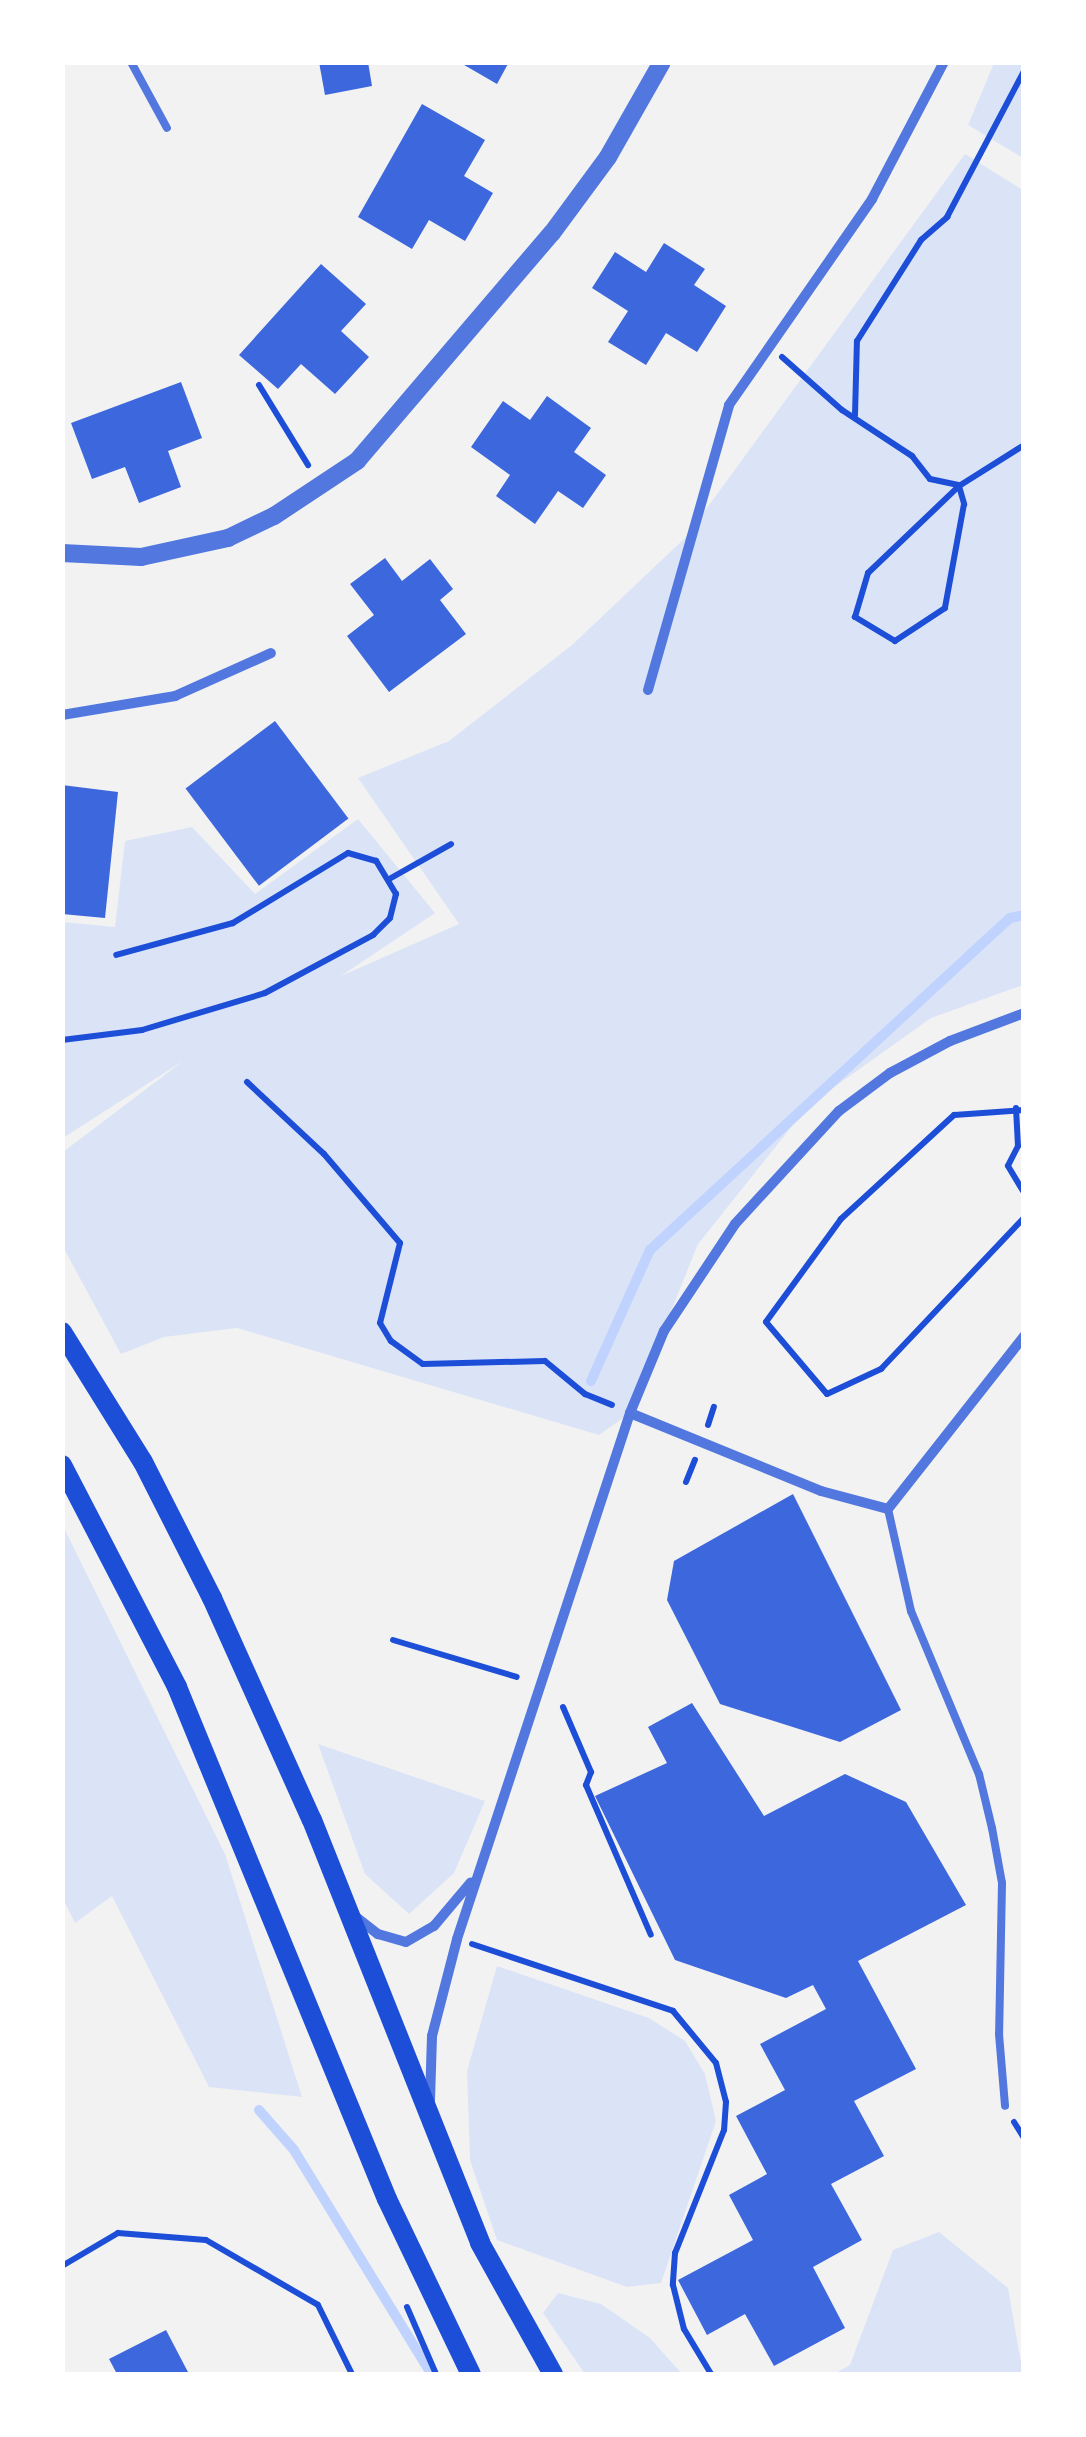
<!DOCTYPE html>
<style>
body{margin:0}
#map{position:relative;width:1086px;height:2437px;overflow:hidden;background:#f2f2f2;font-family:"Asap Condensed",sans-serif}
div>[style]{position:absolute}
.green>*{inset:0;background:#dbe4f7}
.stream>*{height:10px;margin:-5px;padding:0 5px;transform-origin:5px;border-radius:5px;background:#bfd3fe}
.building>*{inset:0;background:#3d67dc;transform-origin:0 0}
.path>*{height:6px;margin:-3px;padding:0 3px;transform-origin:3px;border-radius:3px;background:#1d4ed8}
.service>*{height:8px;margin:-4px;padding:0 4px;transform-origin:4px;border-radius:4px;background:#5277de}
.minor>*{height:10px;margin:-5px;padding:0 5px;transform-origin:5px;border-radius:5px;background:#5277de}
.tertiary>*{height:18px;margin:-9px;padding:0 9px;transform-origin:9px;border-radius:9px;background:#5277de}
.secondary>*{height:20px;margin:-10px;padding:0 10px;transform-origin:10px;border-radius:10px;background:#1d4ed8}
span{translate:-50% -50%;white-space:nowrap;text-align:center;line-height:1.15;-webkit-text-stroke:10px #fff;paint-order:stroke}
.frame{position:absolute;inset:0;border:65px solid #fff;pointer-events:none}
</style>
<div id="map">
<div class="green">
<i style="clip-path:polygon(994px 63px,1023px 63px,1023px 158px,968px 125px)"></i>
<i style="clip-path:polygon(965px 154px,1023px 190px,1023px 985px,931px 1018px,809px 1105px,698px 1244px,630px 1413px,599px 1435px,237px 1328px,164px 1337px,121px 1354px,63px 1247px,63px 1152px,183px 1061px,63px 1138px,63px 922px,115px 927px,125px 841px,192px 827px,255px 894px,358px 819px,435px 913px,341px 976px,459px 924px,358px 778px,449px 741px,572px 645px,685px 538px)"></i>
<i style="clip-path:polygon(62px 1524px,225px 1854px,302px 2097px,209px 2087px,112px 1896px,75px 1923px,63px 1899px)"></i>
<i style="clip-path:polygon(318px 1744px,485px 1801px,454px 1873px,409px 1914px,365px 1874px)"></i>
<i style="clip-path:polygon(497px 1966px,649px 2018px,685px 2041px,705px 2074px,716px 2121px,661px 2283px,627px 2287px,497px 2240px,470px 2160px,467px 2071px)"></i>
<i style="clip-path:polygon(939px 2232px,1008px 2288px,1023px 2374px,834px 2374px,850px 2365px,893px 2250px)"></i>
<i style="clip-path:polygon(558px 2293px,601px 2304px,650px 2338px,682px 2374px,585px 2374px,543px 2313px)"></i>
</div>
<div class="stream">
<i style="left:591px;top:1381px;width:144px;rotate:-65.8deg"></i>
<i style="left:650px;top:1250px;width:490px;rotate:-42.7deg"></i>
<i style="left:1010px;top:918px;width:14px;rotate:-12deg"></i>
<i style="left:259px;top:2110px;width:53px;rotate:48.8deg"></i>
<i style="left:294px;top:2150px;width:263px;rotate:58.5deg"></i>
</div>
<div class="building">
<i style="clip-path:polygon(319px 62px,368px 62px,372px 86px,325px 95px)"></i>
<i style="clip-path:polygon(459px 62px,509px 62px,497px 84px)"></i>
<i style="clip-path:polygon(422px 104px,485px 140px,464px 176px,493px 193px,465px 241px,429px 220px,412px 249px,358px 217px)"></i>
<i style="clip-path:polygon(664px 243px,705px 269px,694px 285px,726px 306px,697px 352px,666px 333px,646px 365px,608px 342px,628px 311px,592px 288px,615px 252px,646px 272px)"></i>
<i style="clip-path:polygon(321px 264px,366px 304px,341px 331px,369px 357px,335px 394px,301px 364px,278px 389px,239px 355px)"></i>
<i style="clip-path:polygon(181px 382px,202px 438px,168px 451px,181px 487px,139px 503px,125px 467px,92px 479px,71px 423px)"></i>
<i style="clip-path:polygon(547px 396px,591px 428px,574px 452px,606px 475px,583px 508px,558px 491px,535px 524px,496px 496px,510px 475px,471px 447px,503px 401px,530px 420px)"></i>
<i style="clip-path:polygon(385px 558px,402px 581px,430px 559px,453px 589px,440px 600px,466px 634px,389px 692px,347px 636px,374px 615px,350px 584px)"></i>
<i style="left:275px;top:721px;width:122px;height:112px;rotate:53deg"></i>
<i style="clip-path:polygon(62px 785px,118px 792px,105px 918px,62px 914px)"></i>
<i style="clip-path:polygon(793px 1494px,901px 1710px,840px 1742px,720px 1704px,667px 1600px,674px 1561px)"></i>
<i style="clip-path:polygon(692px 1703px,764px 1816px,845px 1774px,906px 1802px,966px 1905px,858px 1961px,916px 2069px,854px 2101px,884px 2156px,831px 2184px,862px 2240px,813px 2267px,845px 2328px,774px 2366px,745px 2314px,707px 2335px,678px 2280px,753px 2240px,729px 2195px,767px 2174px,736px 2116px,785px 2090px,760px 2044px,826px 2009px,813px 1985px,786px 1998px,675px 1960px,595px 1796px,667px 1763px,648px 1727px)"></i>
<i style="clip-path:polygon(166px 2330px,189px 2374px,117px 2374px,109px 2359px)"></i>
</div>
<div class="path">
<i style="left:782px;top:357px;width:80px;rotate:41.5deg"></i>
<i style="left:842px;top:410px;width:84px;rotate:33.3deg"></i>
<i style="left:912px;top:456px;width:29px;rotate:52deg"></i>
<i style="left:930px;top:479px;width:29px;rotate:12deg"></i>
<i style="left:259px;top:385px;width:94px;rotate:58.5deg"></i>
<i style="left:855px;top:415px;width:74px;rotate:-88.5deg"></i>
<i style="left:857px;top:341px;width:120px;rotate:-57.6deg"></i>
<i style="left:921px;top:240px;width:35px;rotate:-41deg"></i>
<i style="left:947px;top:217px;width:165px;rotate:-62.2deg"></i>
<i style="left:959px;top:486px;width:19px;rotate:74deg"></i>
<i style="left:964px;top:504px;width:106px;rotate:100.4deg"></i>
<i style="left:945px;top:608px;width:60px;rotate:146.6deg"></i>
<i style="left:895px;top:641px;width:47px;rotate:-149deg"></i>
<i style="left:855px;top:617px;width:46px;rotate:-73.5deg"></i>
<i style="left:868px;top:573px;width:126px;rotate:-43.7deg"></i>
<i style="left:959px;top:486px;width:77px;rotate:-32.2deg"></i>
<i style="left:62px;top:639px;width:13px;rotate:90deg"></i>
<i style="left:391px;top:878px;width:69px;rotate:-29.5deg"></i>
<i style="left:62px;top:1040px;width:81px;rotate:-7.1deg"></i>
<i style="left:142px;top:1030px;width:128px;rotate:-16.7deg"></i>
<i style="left:265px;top:993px;width:123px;rotate:-28.2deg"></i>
<i style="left:373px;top:935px;width:24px;rotate:-45deg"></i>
<i style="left:390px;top:918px;width:25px;rotate:-76deg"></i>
<i style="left:396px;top:894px;width:39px;rotate:-121deg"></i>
<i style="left:376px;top:861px;width:29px;rotate:-164deg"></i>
<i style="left:348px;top:853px;width:135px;rotate:148.7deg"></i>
<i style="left:233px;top:923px;width:121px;rotate:164.7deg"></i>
<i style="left:247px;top:1082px;width:105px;rotate:43.1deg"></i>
<i style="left:324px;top:1154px;width:117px;rotate:49.5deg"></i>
<i style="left:400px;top:1243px;width:82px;rotate:104deg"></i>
<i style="left:380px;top:1323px;width:21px;rotate:59deg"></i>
<i style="left:391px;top:1341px;width:39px;rotate:36deg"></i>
<i style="left:423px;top:1364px;width:122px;rotate:-1.4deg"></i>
<i style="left:545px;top:1361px;width:52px;rotate:39.5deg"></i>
<i style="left:585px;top:1394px;width:29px;rotate:22deg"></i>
<i style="left:1016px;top:1108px;width:38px;rotate:87deg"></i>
<i style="left:1018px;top:1146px;width:22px;rotate:117deg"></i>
<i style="left:1008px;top:1166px;width:31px;rotate:59deg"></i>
<i style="left:1024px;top:1110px;width:70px;rotate:175.9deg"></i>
<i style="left:954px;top:1115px;width:154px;rotate:137.4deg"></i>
<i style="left:841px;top:1219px;width:127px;rotate:126.1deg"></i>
<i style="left:766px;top:1322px;width:94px;rotate:49.7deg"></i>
<i style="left:827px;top:1394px;width:60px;rotate:-24.8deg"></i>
<i style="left:881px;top:1369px;width:208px;rotate:-46.6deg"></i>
<i style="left:708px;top:1425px;width:19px;rotate:-72deg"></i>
<i style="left:686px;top:1482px;width:24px;rotate:-68deg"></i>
<i style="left:393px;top:1640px;width:129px;rotate:16.6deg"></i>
<i style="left:563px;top:1707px;width:71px;rotate:66.7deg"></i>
<i style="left:591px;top:1772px;width:14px;rotate:111deg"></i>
<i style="left:586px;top:1785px;width:163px;rotate:66.6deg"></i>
<i style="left:472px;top:1944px;width:212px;rotate:18.4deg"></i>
<i style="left:673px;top:2011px;width:67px;rotate:50.4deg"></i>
<i style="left:716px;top:2063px;width:40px;rotate:75.6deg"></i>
<i style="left:726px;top:2102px;width:28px;rotate:94deg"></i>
<i style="left:724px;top:2130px;width:132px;rotate:111.7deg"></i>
<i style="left:675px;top:2253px;width:32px;rotate:94deg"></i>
<i style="left:673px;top:2285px;width:45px;rotate:76deg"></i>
<i style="left:684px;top:2329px;width:52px;rotate:59deg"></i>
<i style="left:1014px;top:2122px;width:19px;rotate:58deg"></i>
<i style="left:62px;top:2266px;width:65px;rotate:-30.5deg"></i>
<i style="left:118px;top:2233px;width:88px;rotate:4.5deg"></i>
<i style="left:206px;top:2240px;width:129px;rotate:30.1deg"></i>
<i style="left:318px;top:2305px;width:77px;rotate:63.8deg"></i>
<i style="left:407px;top:2307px;width:73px;rotate:66.6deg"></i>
</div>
<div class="service">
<i style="left:131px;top:62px;width:75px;rotate:61.4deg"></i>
<i style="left:888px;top:1509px;width:105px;rotate:77.3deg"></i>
<i style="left:911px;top:1611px;width:177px;rotate:67.4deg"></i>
<i style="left:979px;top:1774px;width:56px;rotate:76.5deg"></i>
<i style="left:992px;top:1828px;width:56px;rotate:79.7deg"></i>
<i style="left:1002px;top:1883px;width:151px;rotate:91.1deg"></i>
<i style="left:999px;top:2034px;width:72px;rotate:85.2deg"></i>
</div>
<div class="minor">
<i style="left:648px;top:690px;width:296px;rotate:-74.1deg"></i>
<i style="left:729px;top:405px;width:251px;rotate:-55.2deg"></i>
<i style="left:872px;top:199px;width:155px;rotate:-62.3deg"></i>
<i style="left:62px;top:715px;width:115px;rotate:-9.5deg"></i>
<i style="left:175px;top:696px;width:105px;rotate:-24.1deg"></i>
<i style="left:630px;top:1413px;width:206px;rotate:22.2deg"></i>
<i style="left:821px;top:1491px;width:69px;rotate:15deg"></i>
<i style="left:888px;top:1509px;width:220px;rotate:-51.8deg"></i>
<i style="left:356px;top:1917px;width:28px;rotate:38deg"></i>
<i style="left:378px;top:1934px;width:29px;rotate:16deg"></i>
<i style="left:406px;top:1942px;width:32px;rotate:-30deg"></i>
<i style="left:434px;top:1926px;width:57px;rotate:-49.9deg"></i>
<i style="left:430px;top:2100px;width:64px;rotate:-88.2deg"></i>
<i style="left:432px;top:2036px;width:100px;rotate:-75.5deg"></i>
<i style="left:457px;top:1939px;width:554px;rotate:-71.79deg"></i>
<i style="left:630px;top:1413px;width:89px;rotate:-67.5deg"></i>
<i style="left:664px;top:1331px;width:128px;rotate:-56.4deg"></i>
<i style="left:735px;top:1224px;width:154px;rotate:-47.4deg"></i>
<i style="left:839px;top:1111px;width:64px;rotate:-36.7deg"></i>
<i style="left:890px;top:1073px;width:68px;rotate:-28.1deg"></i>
<i style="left:950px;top:1041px;width:79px;rotate:-20.7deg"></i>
</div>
<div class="tertiary">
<i style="left:62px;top:553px;width:79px;rotate:2.9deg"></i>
<i style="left:141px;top:557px;width:89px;rotate:-12.3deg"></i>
<i style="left:228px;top:538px;width:51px;rotate:-25.6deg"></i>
<i style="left:274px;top:516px;width:100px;rotate:-33.5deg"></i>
<i style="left:357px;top:461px;width:300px;rotate:-49.5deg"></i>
<i style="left:552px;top:233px;width:94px;rotate:-53.6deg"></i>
<i style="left:608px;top:157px;width:109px;rotate:-60.4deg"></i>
</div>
<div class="secondary">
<i style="left:62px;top:1332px;width:153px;rotate:58.1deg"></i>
<i style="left:143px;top:1462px;width:153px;rotate:63.1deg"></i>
<i style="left:212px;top:1598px;width:243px;rotate:65.8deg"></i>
<i style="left:312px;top:1820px;width:455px;rotate:68.3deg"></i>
<i style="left:480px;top:2243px;width:150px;rotate:60.9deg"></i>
<i style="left:62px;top:1465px;width:250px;rotate:62.6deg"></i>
<i style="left:177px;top:1687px;width:553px;rotate:67.7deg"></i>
<i style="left:387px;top:2199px;width:194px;rotate:64.4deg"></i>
</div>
<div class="frame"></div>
</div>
